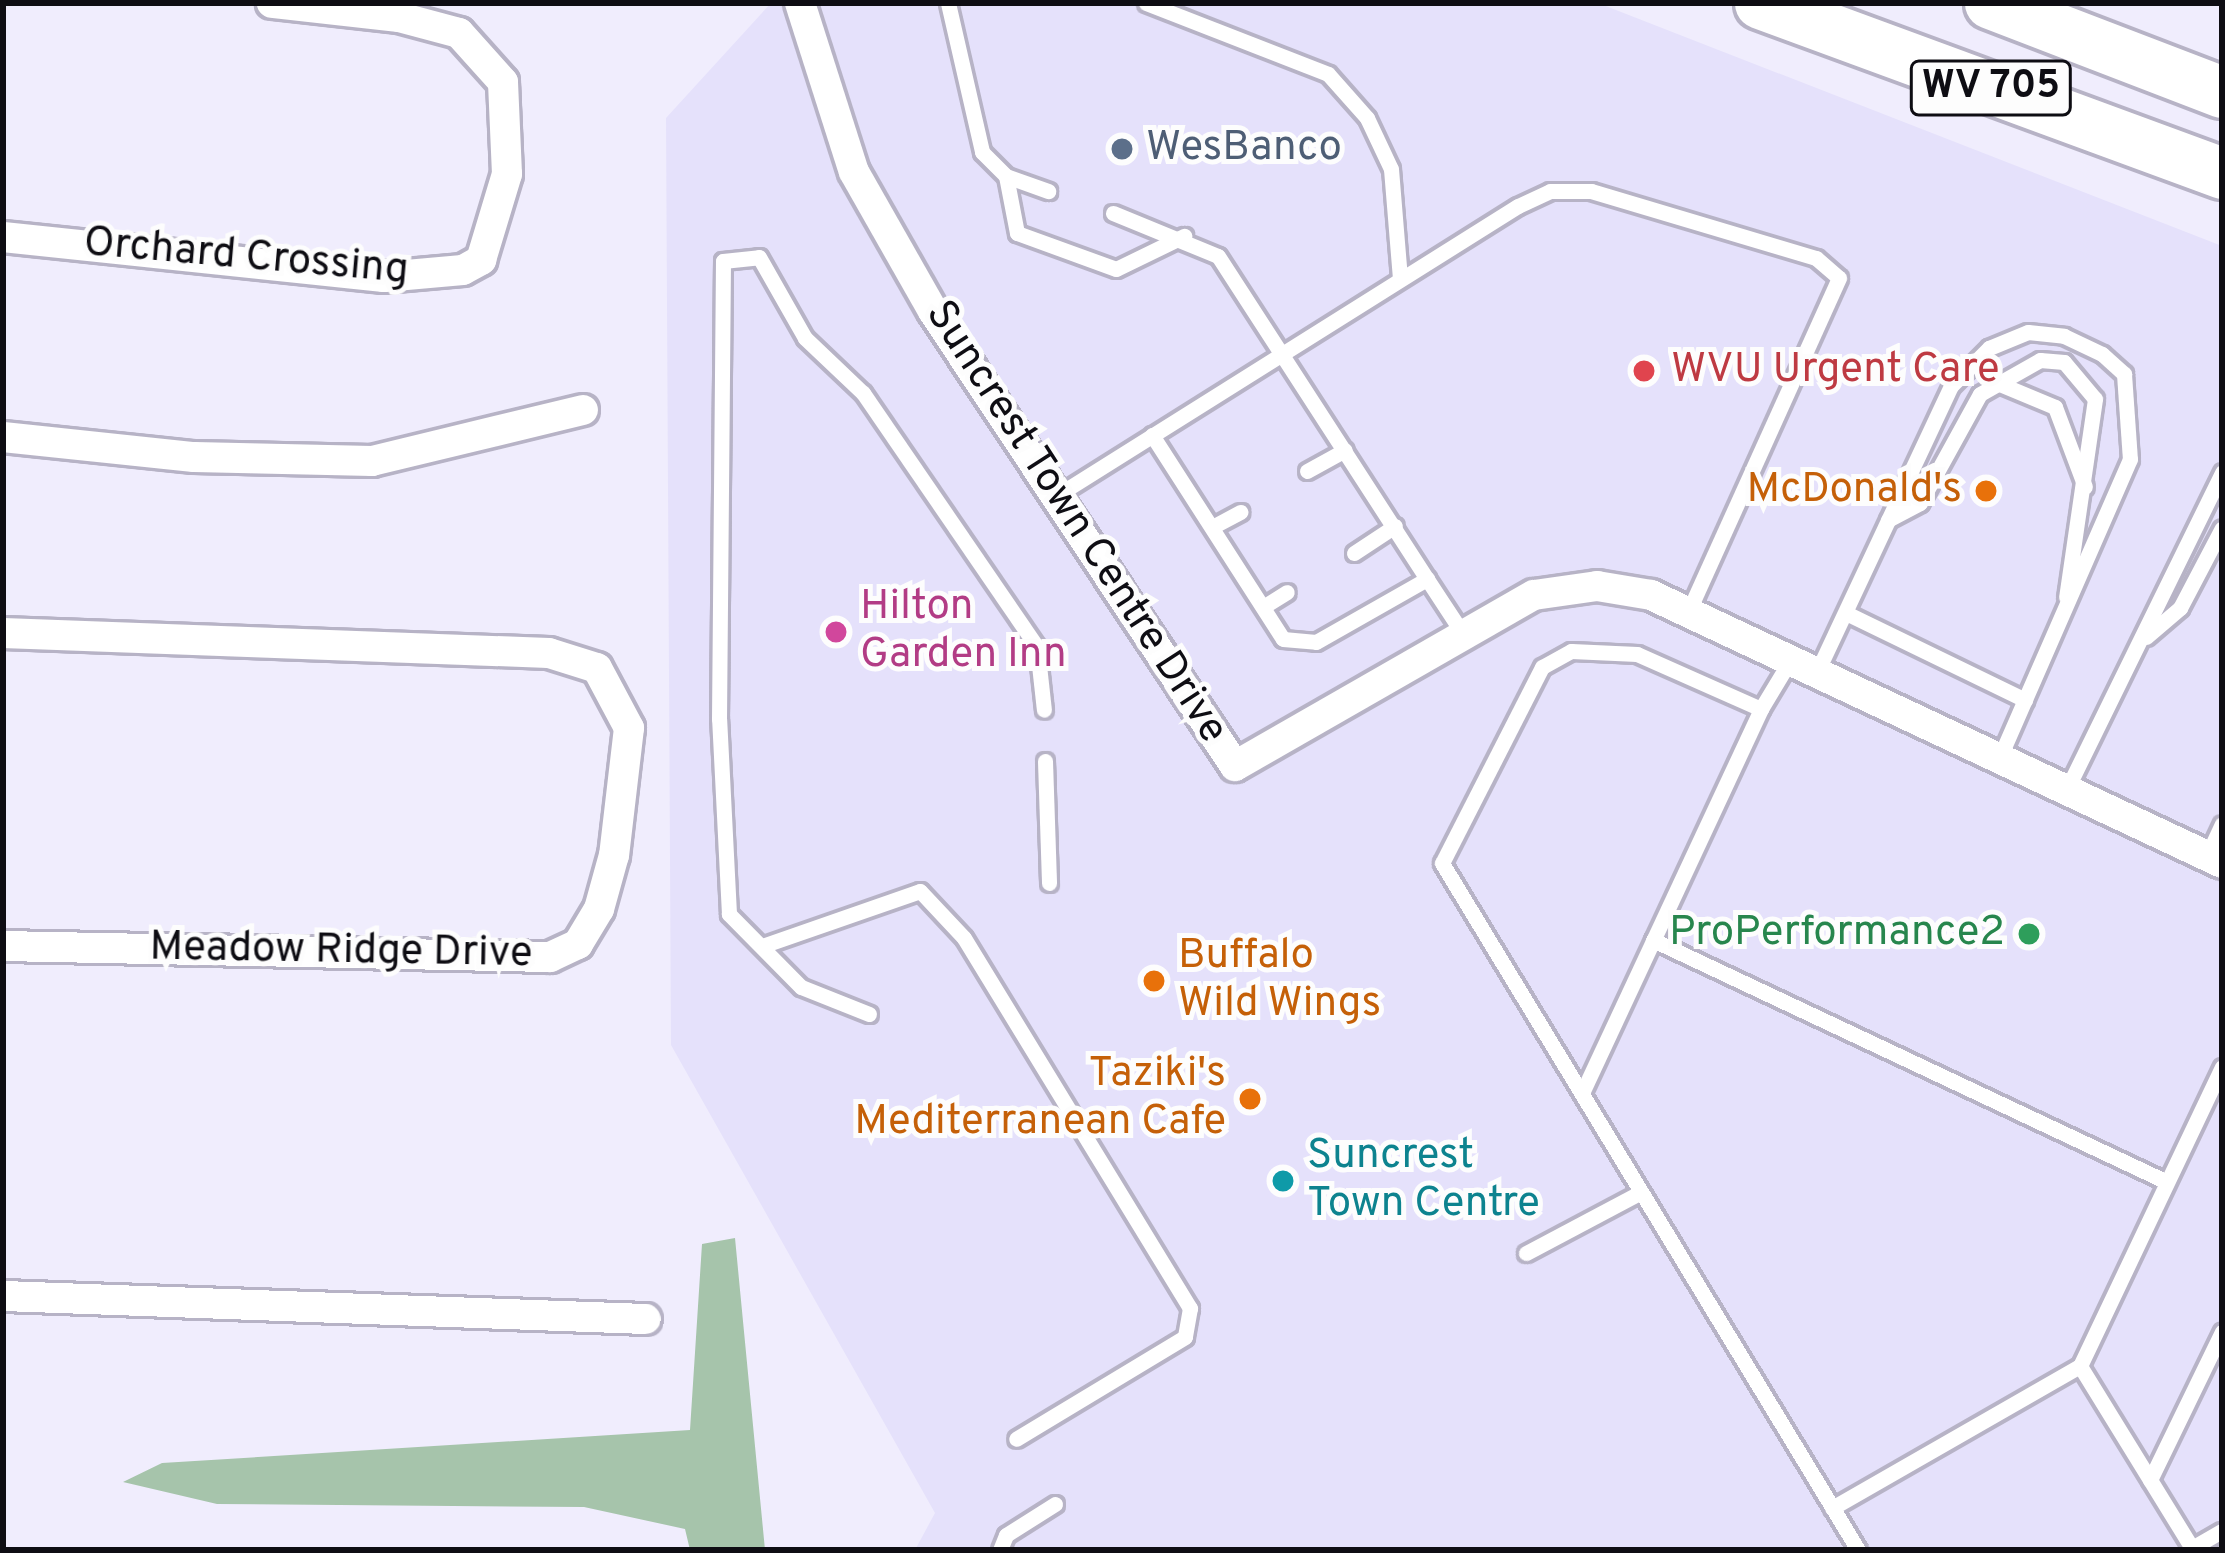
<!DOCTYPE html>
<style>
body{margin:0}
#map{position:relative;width:2225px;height:1553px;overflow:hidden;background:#f0edfd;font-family:Overpass,sans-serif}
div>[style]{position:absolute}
.built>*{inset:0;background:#e5e1fb}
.forest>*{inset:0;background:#a6c4ab}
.roads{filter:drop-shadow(3px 0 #b7b3c6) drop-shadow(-3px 0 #b7b3c6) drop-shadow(0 3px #b7b3c6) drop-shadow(0 -3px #b7b3c6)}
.lane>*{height:15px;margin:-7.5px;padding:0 7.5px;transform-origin:7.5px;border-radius:7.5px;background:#fff}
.street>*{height:30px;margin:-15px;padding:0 15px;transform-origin:15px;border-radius:15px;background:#fff}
.primary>*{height:51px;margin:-25.5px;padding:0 25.5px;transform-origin:25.5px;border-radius:25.5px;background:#fff}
.dots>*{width:33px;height:33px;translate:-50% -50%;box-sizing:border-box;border:6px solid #fdfdfd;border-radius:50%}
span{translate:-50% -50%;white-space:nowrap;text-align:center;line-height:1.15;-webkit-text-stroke:10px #fdfdfd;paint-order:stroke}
.shield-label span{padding:3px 9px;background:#fdfdfd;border:3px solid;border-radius:9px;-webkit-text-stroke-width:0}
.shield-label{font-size:39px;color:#0e0d13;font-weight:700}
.service-label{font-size:42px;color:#4e5e75}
.left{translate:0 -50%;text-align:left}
.street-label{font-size:42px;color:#0e0d13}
.health-label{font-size:42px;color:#be3a42}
.food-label{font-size:42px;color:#c56008}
.right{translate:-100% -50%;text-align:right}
.hotel-label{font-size:42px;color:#b23c85}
.leisure-label{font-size:42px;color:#27864d}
.culture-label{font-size:42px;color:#0d838f}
.frame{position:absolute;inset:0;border:6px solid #0e0d13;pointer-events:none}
</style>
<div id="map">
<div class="built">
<i style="clip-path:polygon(771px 3px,1598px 3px,2222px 246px,2222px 1550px,915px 1550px,935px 1513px,671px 1045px,666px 118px)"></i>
</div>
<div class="forest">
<i style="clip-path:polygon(735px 1238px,765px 1550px,690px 1550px,685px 1529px,584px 1507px,217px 1504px,123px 1482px,162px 1463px,690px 1430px,702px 1244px)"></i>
</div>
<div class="roads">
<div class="lane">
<i style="left:948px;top:3px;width:153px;rotate:77.1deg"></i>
<i style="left:982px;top:152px;width:34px;rotate:45deg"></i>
<i style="left:1006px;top:176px;width:45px;rotate:19.7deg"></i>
<i style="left:1146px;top:3px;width:195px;rotate:21.3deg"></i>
<i style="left:1328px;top:74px;width:59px;rotate:48.4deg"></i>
<i style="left:1367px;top:118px;width:56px;rotate:64.8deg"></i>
<i style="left:1391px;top:169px;width:110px;rotate:85.3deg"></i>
<i style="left:1006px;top:176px;width:58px;rotate:79.1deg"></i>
<i style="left:1017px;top:233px;width:105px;rotate:20deg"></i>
<i style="left:1116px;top:269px;width:76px;rotate:-25.9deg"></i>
<i style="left:1113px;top:213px;width:113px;rotate:22.3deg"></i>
<i style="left:1218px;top:256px;width:385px;rotate:57.1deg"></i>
<i style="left:1995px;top:382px;width:65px;rotate:22.6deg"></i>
<i style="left:2055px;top:407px;width:85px;rotate:69.4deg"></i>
<i style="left:1152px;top:435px;width:242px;rotate:57.3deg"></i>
<i style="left:1283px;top:639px;width:33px;rotate:5deg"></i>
<i style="left:1316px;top:642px;width:128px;rotate:-29.6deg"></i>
<i style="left:1427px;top:579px;width:66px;rotate:56.8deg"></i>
<i style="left:1307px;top:471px;width:43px;rotate:-28.9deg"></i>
<i style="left:1056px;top:496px;width:545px;rotate:-32.12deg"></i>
<i style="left:1518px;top:206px;width:35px;rotate:-25deg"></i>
<i style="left:1550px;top:191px;width:41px"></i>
<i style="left:1591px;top:191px;width:235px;rotate:16.6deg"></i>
<i style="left:1816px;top:258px;width:30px;rotate:41deg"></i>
<i style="left:1839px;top:278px;width:367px;rotate:114.3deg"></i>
<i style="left:1888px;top:520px;width:36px;rotate:-28deg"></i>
<i style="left:1920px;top:503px;width:124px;rotate:-61.2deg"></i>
<i style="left:1980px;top:394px;width:69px;rotate:-29.5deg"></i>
<i style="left:2040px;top:360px;width:24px;rotate:5deg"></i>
<i style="left:2064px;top:362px;width:48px;rotate:50deg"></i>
<i style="left:2095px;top:399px;width:200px;rotate:98.3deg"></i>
<i style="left:1214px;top:526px;width:30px;rotate:-28deg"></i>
<i style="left:1354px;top:553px;width:49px;rotate:-33.4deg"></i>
<i style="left:1263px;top:607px;width:28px;rotate:-32deg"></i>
<i style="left:1848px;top:614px;width:197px;rotate:25.9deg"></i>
<i style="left:2146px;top:637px;width:45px;rotate:-40.5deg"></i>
<i style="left:2180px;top:608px;width:90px;rotate:-62.3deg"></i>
<i style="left:1791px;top:659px;width:58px;rotate:121deg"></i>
<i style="left:1761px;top:709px;width:136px;rotate:-156.1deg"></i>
<i style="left:1637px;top:654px;width:66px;rotate:-177.4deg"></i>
<i style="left:1571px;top:651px;width:33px;rotate:151deg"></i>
<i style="left:1542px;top:667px;width:220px;rotate:117deg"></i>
<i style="left:1442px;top:863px;width:803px;rotate:58.8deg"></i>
<i style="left:1817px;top:672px;width:316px;rotate:-64.9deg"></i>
<i style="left:1951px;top:386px;width:54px;rotate:-45deg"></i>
<i style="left:1989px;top:348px;width:42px;rotate:-22.3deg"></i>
<i style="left:2028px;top:332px;width:36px;rotate:6deg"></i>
<i style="left:2064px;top:336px;width:42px;rotate:25.3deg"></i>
<i style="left:2102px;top:354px;width:30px;rotate:42deg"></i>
<i style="left:2124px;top:374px;width:85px;rotate:86deg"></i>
<i style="left:2130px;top:459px;width:327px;rotate:113.6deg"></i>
<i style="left:1045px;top:761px;width:122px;rotate:88.1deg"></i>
<i style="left:2066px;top:791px;width:355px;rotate:-63.9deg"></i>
<i style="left:2207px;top:856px;width:35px;rotate:-65deg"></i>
<i style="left:1653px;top:940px;width:568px;rotate:25.21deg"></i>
<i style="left:762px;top:946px;width:167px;rotate:-19.2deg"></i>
<i style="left:920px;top:891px;width:64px;rotate:46.9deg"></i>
<i style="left:964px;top:938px;width:434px;rotate:58.6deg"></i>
<i style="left:1190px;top:1308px;width:29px;rotate:100deg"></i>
<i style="left:1185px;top:1337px;width:197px;rotate:148.9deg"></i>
<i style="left:869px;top:1014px;width:73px;rotate:-158.3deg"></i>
<i style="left:801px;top:987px;width:103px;rotate:-134.6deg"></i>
<i style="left:729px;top:914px;width:195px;rotate:-92.9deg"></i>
<i style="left:719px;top:719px;width:458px;rotate:-89.5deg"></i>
<i style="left:723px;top:261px;width:36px;rotate:-6deg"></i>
<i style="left:759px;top:257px;width:93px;rotate:60.4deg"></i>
<i style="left:805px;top:338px;width:80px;rotate:43.5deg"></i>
<i style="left:863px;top:393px;width:308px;rotate:55.6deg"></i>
<i style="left:1037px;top:647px;width:63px;rotate:83.7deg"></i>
<i style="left:1582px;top:1093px;width:424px;rotate:-65deg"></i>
<i style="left:1526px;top:1253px;width:130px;rotate:-27.9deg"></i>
<i style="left:2080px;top:1366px;width:331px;rotate:-64.6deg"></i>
<i style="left:2150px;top:1480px;width:165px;rotate:-64.1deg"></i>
<i style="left:1832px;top:1508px;width:286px;rotate:-29.8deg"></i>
<i style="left:2080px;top:1366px;width:216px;rotate:58.4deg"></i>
<i style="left:2192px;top:1548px;width:34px;rotate:-30deg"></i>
<i style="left:1000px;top:1550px;width:16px;rotate:-68deg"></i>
<i style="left:1006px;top:1535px;width:58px;rotate:-32.3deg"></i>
</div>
<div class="street">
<i style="left:800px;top:3px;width:177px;rotate:72.3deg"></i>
<i style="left:854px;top:172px;width:160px;rotate:60.4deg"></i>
<i style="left:933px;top:311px;width:546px;rotate:56.43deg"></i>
<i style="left:1235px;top:766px;width:344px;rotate:-29.8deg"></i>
<i style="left:1534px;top:595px;width:64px;rotate:-8.1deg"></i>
<i style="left:1597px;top:586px;width:55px;rotate:9.5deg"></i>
<i style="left:1651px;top:595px;width:631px;rotate:25.14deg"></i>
<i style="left:3px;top:237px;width:383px;rotate:6deg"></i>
<i style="left:384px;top:277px;width:79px;rotate:-5.1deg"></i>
<i style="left:463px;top:270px;width:21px;rotate:-29deg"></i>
<i style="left:481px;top:260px;width:90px;rotate:-73.2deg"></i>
<i style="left:507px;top:174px;width:92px;rotate:-92.5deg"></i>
<i style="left:503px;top:82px;width:66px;rotate:-131.9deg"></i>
<i style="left:459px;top:33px;width:62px;rotate:-165.1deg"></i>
<i style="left:399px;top:17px;width:128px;rotate:-173.7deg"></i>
<i style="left:3px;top:437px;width:192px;rotate:6deg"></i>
<i style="left:194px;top:457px;width:178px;rotate:1.3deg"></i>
<i style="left:372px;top:461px;width:217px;rotate:-13.6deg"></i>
<i style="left:3px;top:633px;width:546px;rotate:2.1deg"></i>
<i style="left:549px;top:653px;width:50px;rotate:17.4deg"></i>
<i style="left:597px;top:668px;width:68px;rotate:61.9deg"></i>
<i style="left:629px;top:728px;width:128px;rotate:96.7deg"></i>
<i style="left:614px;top:855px;width:56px;rotate:105.5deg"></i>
<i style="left:599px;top:909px;width:41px;rotate:121deg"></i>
<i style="left:578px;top:944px;width:31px;rotate:155deg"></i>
<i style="left:550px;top:957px;width:547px;rotate:-178.85deg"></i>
<i style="left:3px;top:1296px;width:643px;rotate:2.05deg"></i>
</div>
<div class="primary">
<i style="left:1760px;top:3px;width:492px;rotate:20.2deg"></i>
<i style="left:1990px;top:3px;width:248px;rotate:21deg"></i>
</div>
</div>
<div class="dots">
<i style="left:1122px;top:149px;background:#5c6f8a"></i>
<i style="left:1644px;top:371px;background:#e0444e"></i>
<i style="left:1986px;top:491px;background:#e8710a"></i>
<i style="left:836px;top:632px;background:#d1479c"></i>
<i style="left:2029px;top:934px;background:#2e9e5b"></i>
<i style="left:1154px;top:981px;background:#e8710a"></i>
<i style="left:1250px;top:1099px;background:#e8710a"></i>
<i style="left:1283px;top:1181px;background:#0f9aa8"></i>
</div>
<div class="shield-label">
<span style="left:1991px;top:88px">WV 705</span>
</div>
<div class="service-label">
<span class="left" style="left:1146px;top:149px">WesBanco</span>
</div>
<div class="street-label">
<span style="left:246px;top:258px;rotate:5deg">Orchard Crossing</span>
<span style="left:1075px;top:523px;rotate:57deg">Suncrest Town Centre Drive</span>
<span style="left:341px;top:952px;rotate:1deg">Meadow Ridge Drive</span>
</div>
<div class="health-label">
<span class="left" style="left:1671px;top:371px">WVU Urgent Care</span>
</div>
<div class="food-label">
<span class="right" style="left:1962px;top:491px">McDonald's</span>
<span class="left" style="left:1178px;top:981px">Buffalo<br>Wild Wings</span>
<span class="right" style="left:1226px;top:1099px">Taziki's<br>Mediterranean Cafe</span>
</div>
<div class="hotel-label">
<span class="left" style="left:860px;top:632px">Hilton<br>Garden Inn</span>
</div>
<div class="leisure-label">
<span class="right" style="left:2005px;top:934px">ProPerformance2</span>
</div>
<div class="culture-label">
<span class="left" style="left:1307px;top:1181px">Suncrest<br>Town Centre</span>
</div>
<div class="frame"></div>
</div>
